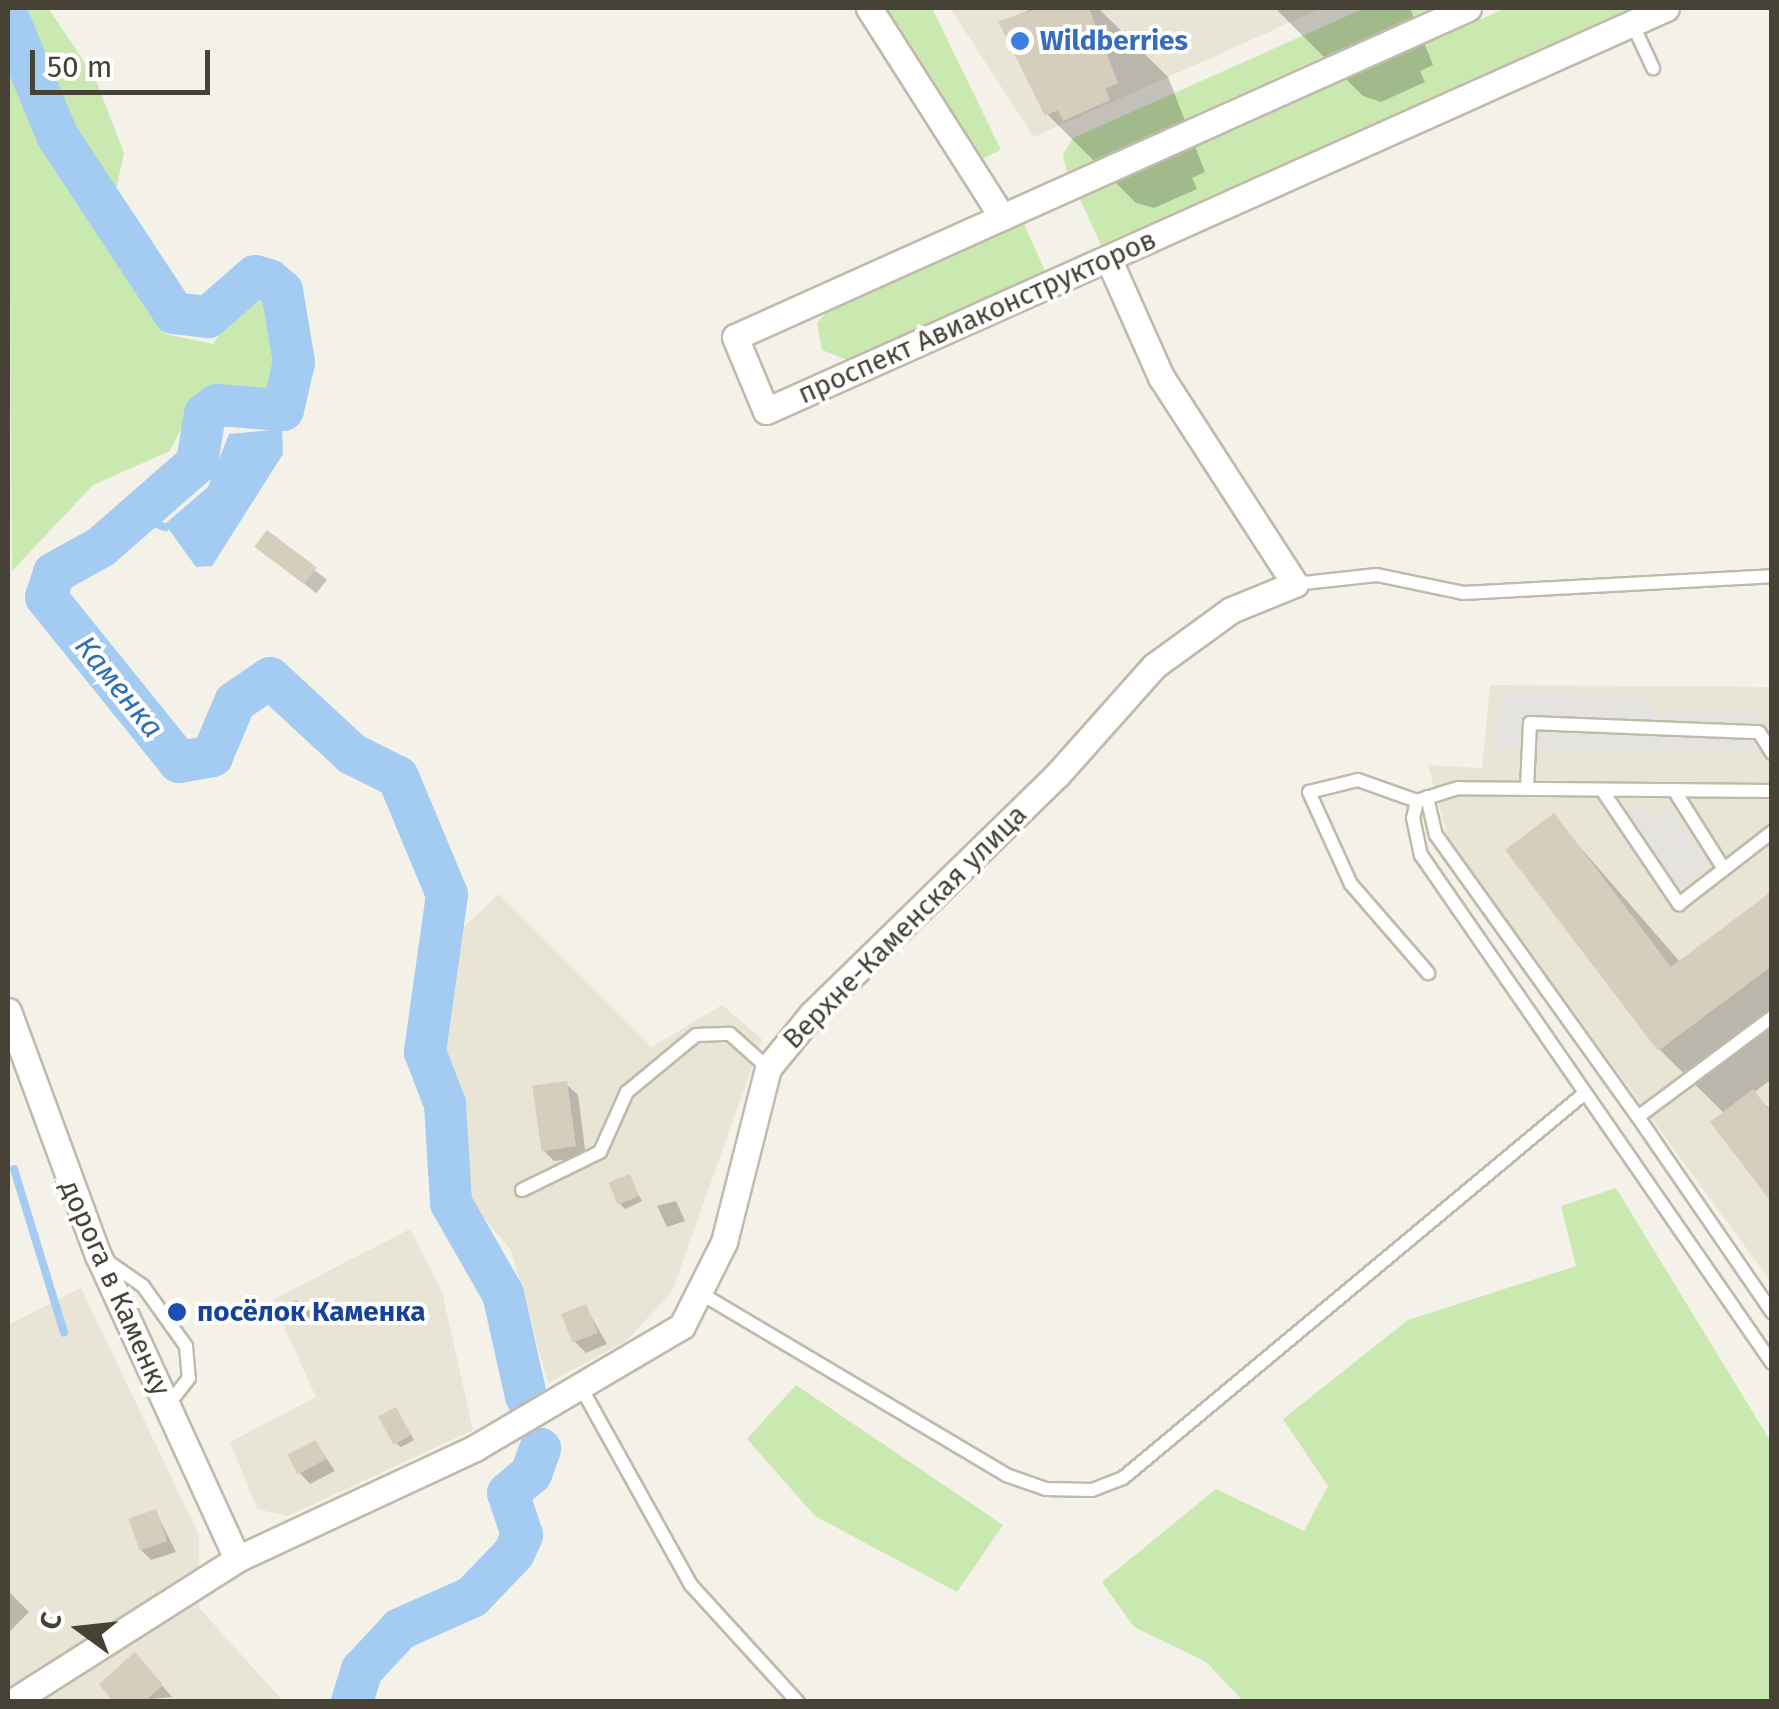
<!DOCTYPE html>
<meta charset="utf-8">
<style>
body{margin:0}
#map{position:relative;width:1779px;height:1709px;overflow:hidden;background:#f4f1e8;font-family:"Fira Sans",sans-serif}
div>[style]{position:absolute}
.residential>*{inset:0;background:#e8e4d6}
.green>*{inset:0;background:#cae9b0}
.parking>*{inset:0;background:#e5e3df;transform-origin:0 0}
.water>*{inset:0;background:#a4cbf1}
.shadow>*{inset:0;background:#0003;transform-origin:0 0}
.stream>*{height:8px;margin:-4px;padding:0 4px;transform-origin:4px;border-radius:4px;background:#a4cbf1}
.river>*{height:42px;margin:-21px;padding:0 21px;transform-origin:21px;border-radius:21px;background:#a4cbf1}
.building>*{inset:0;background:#d6cebd;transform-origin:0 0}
.roads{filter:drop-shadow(2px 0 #c0baaa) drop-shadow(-2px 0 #c0baaa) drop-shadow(0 2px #c0baaa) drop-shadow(0 -2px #c0baaa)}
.lane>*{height:12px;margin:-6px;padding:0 6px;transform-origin:6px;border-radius:6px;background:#fff}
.street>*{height:25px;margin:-12.5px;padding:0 12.5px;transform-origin:12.5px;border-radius:12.5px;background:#fff}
.dots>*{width:28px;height:28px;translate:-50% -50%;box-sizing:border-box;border:5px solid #fff;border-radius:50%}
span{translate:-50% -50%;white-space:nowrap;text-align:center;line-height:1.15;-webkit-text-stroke:8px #fff;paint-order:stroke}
.shop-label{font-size:28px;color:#366cbe;font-weight:700}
.left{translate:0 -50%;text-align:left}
.street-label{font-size:28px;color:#474236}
.transit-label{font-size:28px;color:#164399;font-weight:700}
.water-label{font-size:30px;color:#2e70b5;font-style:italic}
.frame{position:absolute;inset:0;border:10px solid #474236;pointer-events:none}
.north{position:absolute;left:30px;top:1579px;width:100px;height:100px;-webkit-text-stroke:8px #fff;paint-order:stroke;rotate:285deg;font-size:28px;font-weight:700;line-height:40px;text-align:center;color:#474236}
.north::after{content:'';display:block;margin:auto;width:35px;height:45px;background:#474236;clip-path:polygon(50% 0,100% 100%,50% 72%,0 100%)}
.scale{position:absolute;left:30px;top:50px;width:180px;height:45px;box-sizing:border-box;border:5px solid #474236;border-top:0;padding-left:12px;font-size:30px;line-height:35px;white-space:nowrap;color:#474236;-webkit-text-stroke:8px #fff;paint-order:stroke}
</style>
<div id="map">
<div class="residential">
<i style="clip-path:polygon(950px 8px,1322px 8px,1034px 137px)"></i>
<i style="clip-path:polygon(1490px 685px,1771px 687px,1771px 1282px,1449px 842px,1428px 765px,1482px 768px)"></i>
<i style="clip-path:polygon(499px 894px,652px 1047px,722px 1005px,762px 1039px,672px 1292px,626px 1341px,548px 1383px,511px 1250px,462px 1192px,464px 1102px,438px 1054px,462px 929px)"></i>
<i style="clip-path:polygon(410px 1229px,442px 1292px,473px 1430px,288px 1516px,257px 1509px,230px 1442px,316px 1397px,272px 1300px)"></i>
<i style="clip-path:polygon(81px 1288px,199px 1535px,199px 1608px,283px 1701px,8px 1702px,8px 1325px)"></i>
</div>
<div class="green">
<i style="clip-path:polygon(8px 8px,48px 8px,95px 78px,124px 153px,109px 222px,165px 334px,213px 344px,257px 283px,277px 325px,273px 391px,192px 406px,170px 451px,93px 485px,12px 571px)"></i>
<i style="clip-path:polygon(881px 8px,932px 8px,1001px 150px,977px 161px)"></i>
<i style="clip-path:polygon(1365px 8px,1432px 8px,1067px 172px,1063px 154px,1073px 138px)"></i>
<i style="clip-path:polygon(1506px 8px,1631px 8px,1101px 245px,1080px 199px)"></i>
<i style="clip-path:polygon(1024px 224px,1045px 271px,847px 360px,822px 350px,817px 323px,826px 313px)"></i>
<i style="clip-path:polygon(1616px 1188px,1771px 1442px,1771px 1701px,1243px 1701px,1206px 1662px,1134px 1627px,1102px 1582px,1216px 1489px,1304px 1531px,1328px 1486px,1283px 1419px,1408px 1320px,1576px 1266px,1561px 1206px)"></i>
<i style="clip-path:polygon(796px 1385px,1003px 1525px,957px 1592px,815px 1516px,747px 1439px)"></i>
</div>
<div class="parking">
<i style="clip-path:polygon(1502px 691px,1653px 695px,1654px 713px,1759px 716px,1756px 753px,1497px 748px)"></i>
<i style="left:1639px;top:802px;width:94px;height:19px;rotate:53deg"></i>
<i style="left:1666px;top:806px;width:74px;height:17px;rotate:53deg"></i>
</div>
<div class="water">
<i style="clip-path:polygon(282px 429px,283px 454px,212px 566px,196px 567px,165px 524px,208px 487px,229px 434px)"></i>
</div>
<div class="shadow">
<i style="clip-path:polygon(1034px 8px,1098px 8px,1168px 77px,1205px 172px,1192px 178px,1197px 189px,1154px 208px,1136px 203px,1047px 114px,1001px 22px)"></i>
<i style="clip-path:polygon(1275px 8px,1410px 8px,1433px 65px,1420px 71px,1425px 82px,1381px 102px,1363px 96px)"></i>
<i style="left:267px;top:533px;width:76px;height:17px;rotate:38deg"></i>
<i style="clip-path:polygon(1553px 816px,1681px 963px,1772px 894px,1772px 1079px,1753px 1093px,1772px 1111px,1772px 1196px,1725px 1114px,1660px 1050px,1508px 850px)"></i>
<i style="clip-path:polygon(566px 1084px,578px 1095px,586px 1157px,554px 1161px,543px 1150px)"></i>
<i style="clip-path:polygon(629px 1177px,642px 1201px,625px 1209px,620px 1204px)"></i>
<i style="clip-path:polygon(676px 1201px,685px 1221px,667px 1227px,657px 1206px)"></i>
<i style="left:296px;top:1300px;width:22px;height:14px;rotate:39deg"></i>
<i style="clip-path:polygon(585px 1306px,607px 1344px,586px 1353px,575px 1342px)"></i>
<i style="clip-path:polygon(396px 1410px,414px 1440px,401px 1447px,396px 1443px)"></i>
<i style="clip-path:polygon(316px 1443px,335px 1471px,310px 1484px,299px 1472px)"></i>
<i style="clip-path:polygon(156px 1512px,176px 1552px,151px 1560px,140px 1549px)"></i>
<i style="clip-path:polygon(8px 1591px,29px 1612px,8px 1633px)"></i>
<i style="clip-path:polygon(146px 1667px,172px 1697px,117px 1702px)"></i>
</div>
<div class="stream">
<i style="left:137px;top:517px;width:30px;rotate:20deg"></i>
<i style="left:14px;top:1169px;width:171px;rotate:73deg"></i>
</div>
<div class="river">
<i style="left:8px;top:17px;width:130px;rotate:67.4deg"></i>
<i style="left:58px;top:137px;width:211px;rotate:56.6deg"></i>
<i style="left:174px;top:313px;width:34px;rotate:7deg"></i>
<i style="left:208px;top:317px;width:62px;rotate:-41.1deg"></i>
<i style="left:255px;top:276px;width:15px;rotate:16deg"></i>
<i style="left:269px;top:280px;width:17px;rotate:40deg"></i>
<i style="left:282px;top:291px;width:72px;rotate:80.4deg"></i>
<i style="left:294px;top:362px;width:49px;rotate:102.9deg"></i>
<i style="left:283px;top:410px;width:66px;rotate:-175.7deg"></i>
<i style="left:217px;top:405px;width:15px;rotate:143deg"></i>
<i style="left:205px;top:414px;width:50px;rotate:99.3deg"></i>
<i style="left:197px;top:463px;width:128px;rotate:138.8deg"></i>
<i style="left:101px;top:547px;width:54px;rotate:151deg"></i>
<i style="left:54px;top:573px;width:25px;rotate:108deg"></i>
<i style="left:46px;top:597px;width:212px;rotate:51.1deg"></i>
<i style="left:179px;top:762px;width:34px;rotate:-10deg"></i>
<i style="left:212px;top:756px;width:59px;rotate:-66.9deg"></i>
<i style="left:235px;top:702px;width:42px;rotate:-34.4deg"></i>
<i style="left:270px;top:678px;width:112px;rotate:42.8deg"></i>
<i style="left:352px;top:754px;width:51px;rotate:26.6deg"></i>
<i style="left:398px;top:777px;width:128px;rotate:67.4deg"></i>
<i style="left:447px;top:895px;width:159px;rotate:98deg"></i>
<i style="left:425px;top:1052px;width:56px;rotate:69deg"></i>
<i style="left:445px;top:1104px;width:99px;rotate:86.5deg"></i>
<i style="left:451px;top:1203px;width:105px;rotate:60.3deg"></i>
<i style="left:503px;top:1294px;width:105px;rotate:77.3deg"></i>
<i style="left:352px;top:1702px;width:34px;rotate:-73deg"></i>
<i style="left:362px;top:1670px;width:56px;rotate:-47.2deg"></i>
<i style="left:400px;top:1629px;width:79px;rotate:-24deg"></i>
<i style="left:472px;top:1597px;width:61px;rotate:-46.3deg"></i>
<i style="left:514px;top:1553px;width:20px;rotate:-66deg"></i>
<i style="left:522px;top:1535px;width:44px;rotate:-108.4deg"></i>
<i style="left:508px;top:1493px;width:30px;rotate:-40deg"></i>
<i style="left:531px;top:1474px;width:27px;rotate:-70deg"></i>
</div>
<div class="building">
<i style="clip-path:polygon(1041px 8px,1089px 8px,1118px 83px,1105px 89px,1110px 100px,1063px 121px,1058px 110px,1045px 116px,998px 21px)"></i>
<i style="left:267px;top:530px;width:62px;height:21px;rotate:37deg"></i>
<i style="clip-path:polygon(1554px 813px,1671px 967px,1772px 891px,1772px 966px,1658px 1051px,1505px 850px)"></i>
<i style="left:567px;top:1081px;width:66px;height:35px;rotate:82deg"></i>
<i style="clip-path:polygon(1753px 1089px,1772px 1114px,1772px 1203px,1710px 1122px)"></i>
<i style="left:630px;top:1174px;width:24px;height:23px;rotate:68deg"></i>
<i style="left:586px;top:1304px;width:31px;height:27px;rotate:68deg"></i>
<i style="left:396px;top:1407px;width:32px;height:20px;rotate:62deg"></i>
<i style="left:316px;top:1440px;width:22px;height:32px;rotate:63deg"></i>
<i style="left:156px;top:1509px;width:34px;height:29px;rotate:71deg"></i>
<i style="clip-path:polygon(135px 1652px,163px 1685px,144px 1702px,113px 1702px,99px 1684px)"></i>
</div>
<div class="roads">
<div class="lane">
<i style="left:1632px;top:23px;width:50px;rotate:65deg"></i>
<i style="left:1295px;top:584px;width:82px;rotate:-6.3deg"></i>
<i style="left:1377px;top:575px;width:88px;rotate:11.8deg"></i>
<i style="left:1463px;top:593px;width:309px;rotate:-3.1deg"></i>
<i style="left:1527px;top:789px;width:66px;rotate:-87.4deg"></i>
<i style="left:1530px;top:723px;width:229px;rotate:2.3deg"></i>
<i style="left:1759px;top:732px;width:25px;rotate:58deg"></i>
<i style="left:1602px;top:790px;width:138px;rotate:56deg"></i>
<i style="left:1679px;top:904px;width:118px;rotate:-37.7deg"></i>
<i style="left:1674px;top:790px;width:93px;rotate:57.7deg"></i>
<i style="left:1772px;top:791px;width:314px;rotate:-179.5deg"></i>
<i style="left:1458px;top:788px;width:43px;rotate:162.4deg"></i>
<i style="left:1417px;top:801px;width:17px;rotate:103deg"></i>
<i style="left:1413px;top:818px;width:38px;rotate:78deg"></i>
<i style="left:1421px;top:855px;width:617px;rotate:55.36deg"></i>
<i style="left:1427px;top:797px;width:39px;rotate:77deg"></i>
<i style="left:1436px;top:835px;width:347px;rotate:54.4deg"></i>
<i style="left:1638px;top:1117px;width:167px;rotate:-36.7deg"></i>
<i style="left:1417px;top:801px;width:63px;rotate:-160.4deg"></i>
<i style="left:1358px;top:780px;width:50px;rotate:166.2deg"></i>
<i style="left:1309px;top:792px;width:101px;rotate:65.5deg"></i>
<i style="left:1351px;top:884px;width:118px;rotate:49.1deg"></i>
<i style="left:1638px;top:1117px;width:237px;rotate:55.5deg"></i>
<i style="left:522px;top:1190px;width:87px;rotate:-26deg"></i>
<i style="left:600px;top:1152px;width:66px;rotate:-65.8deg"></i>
<i style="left:627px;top:1092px;width:89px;rotate:-39.6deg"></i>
<i style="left:696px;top:1035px;width:34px;rotate:-2deg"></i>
<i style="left:730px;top:1034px;width:51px;rotate:41.8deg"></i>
<i style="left:107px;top:1261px;width:44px;rotate:34.8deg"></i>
<i style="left:143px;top:1286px;width:74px;rotate:54.4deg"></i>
<i style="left:186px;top:1346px;width:32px;rotate:85deg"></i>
<i style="left:189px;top:1378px;width:37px;rotate:128deg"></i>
<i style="left:705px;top:1296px;width:350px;rotate:30.7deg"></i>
<i style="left:1006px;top:1475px;width:42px;rotate:19.3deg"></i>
<i style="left:1046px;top:1489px;width:46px;rotate:1.2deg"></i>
<i style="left:1092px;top:1490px;width:33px;rotate:-21deg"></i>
<i style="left:1123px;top:1478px;width:601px;rotate:-39.81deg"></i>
<i style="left:583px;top:1391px;width:222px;rotate:60.9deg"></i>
<i style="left:691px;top:1585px;width:159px;rotate:47.6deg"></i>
</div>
<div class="street">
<i style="left:869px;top:8px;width:248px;rotate:57.5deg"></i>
<i style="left:1468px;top:8px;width:803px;rotate:155.83deg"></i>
<i style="left:735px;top:337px;width:80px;rotate:67.3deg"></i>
<i style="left:766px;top:411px;width:986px;rotate:-24.12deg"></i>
<i style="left:8px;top:1011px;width:260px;rotate:69.8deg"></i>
<i style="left:98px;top:1255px;width:334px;rotate:65.4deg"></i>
<i style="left:12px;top:1702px;width:267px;rotate:-32.4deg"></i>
<i style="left:237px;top:1559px;width:263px;rotate:-25deg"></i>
<i style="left:475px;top:1448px;width:240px;rotate:-30.5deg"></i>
<i style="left:682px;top:1326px;width:94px;rotate:-63.4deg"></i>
<i style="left:724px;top:1242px;width:179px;rotate:-75.8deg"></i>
<i style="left:768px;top:1068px;width:70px;rotate:-50.8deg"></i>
<i style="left:812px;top:1014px;width:342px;rotate:-44.3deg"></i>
<i style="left:1057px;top:775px;width:146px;rotate:-48.3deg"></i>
<i style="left:1154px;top:666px;width:95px;rotate:-36deg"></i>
<i style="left:1231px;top:610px;width:69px;rotate:-22.1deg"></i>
<i style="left:1295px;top:584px;width:247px;rotate:-122.9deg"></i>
<i style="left:1161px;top:377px;width:130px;rotate:-114deg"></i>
</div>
</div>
<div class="dots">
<i style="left:1020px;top:41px;background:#3f7fe0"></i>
<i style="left:177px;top:1312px;background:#1a4fb4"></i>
</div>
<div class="shop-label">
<span class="left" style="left:1040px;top:41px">Wildberries</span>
</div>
<div class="street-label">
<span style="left:977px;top:317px;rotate:-24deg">проспект Авиаконструкторов</span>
<span style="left:905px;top:927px;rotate:-45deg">Верхне-Каменская улица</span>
<span style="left:115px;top:1288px;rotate:66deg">дорога в Каменку</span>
</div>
<div class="transit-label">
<span class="left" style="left:197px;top:1312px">посёлок Каменка</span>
</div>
<div class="water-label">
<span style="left:119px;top:687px;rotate:51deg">Каменка</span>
</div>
<div class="frame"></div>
<div class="north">С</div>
<div class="scale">50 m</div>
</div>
